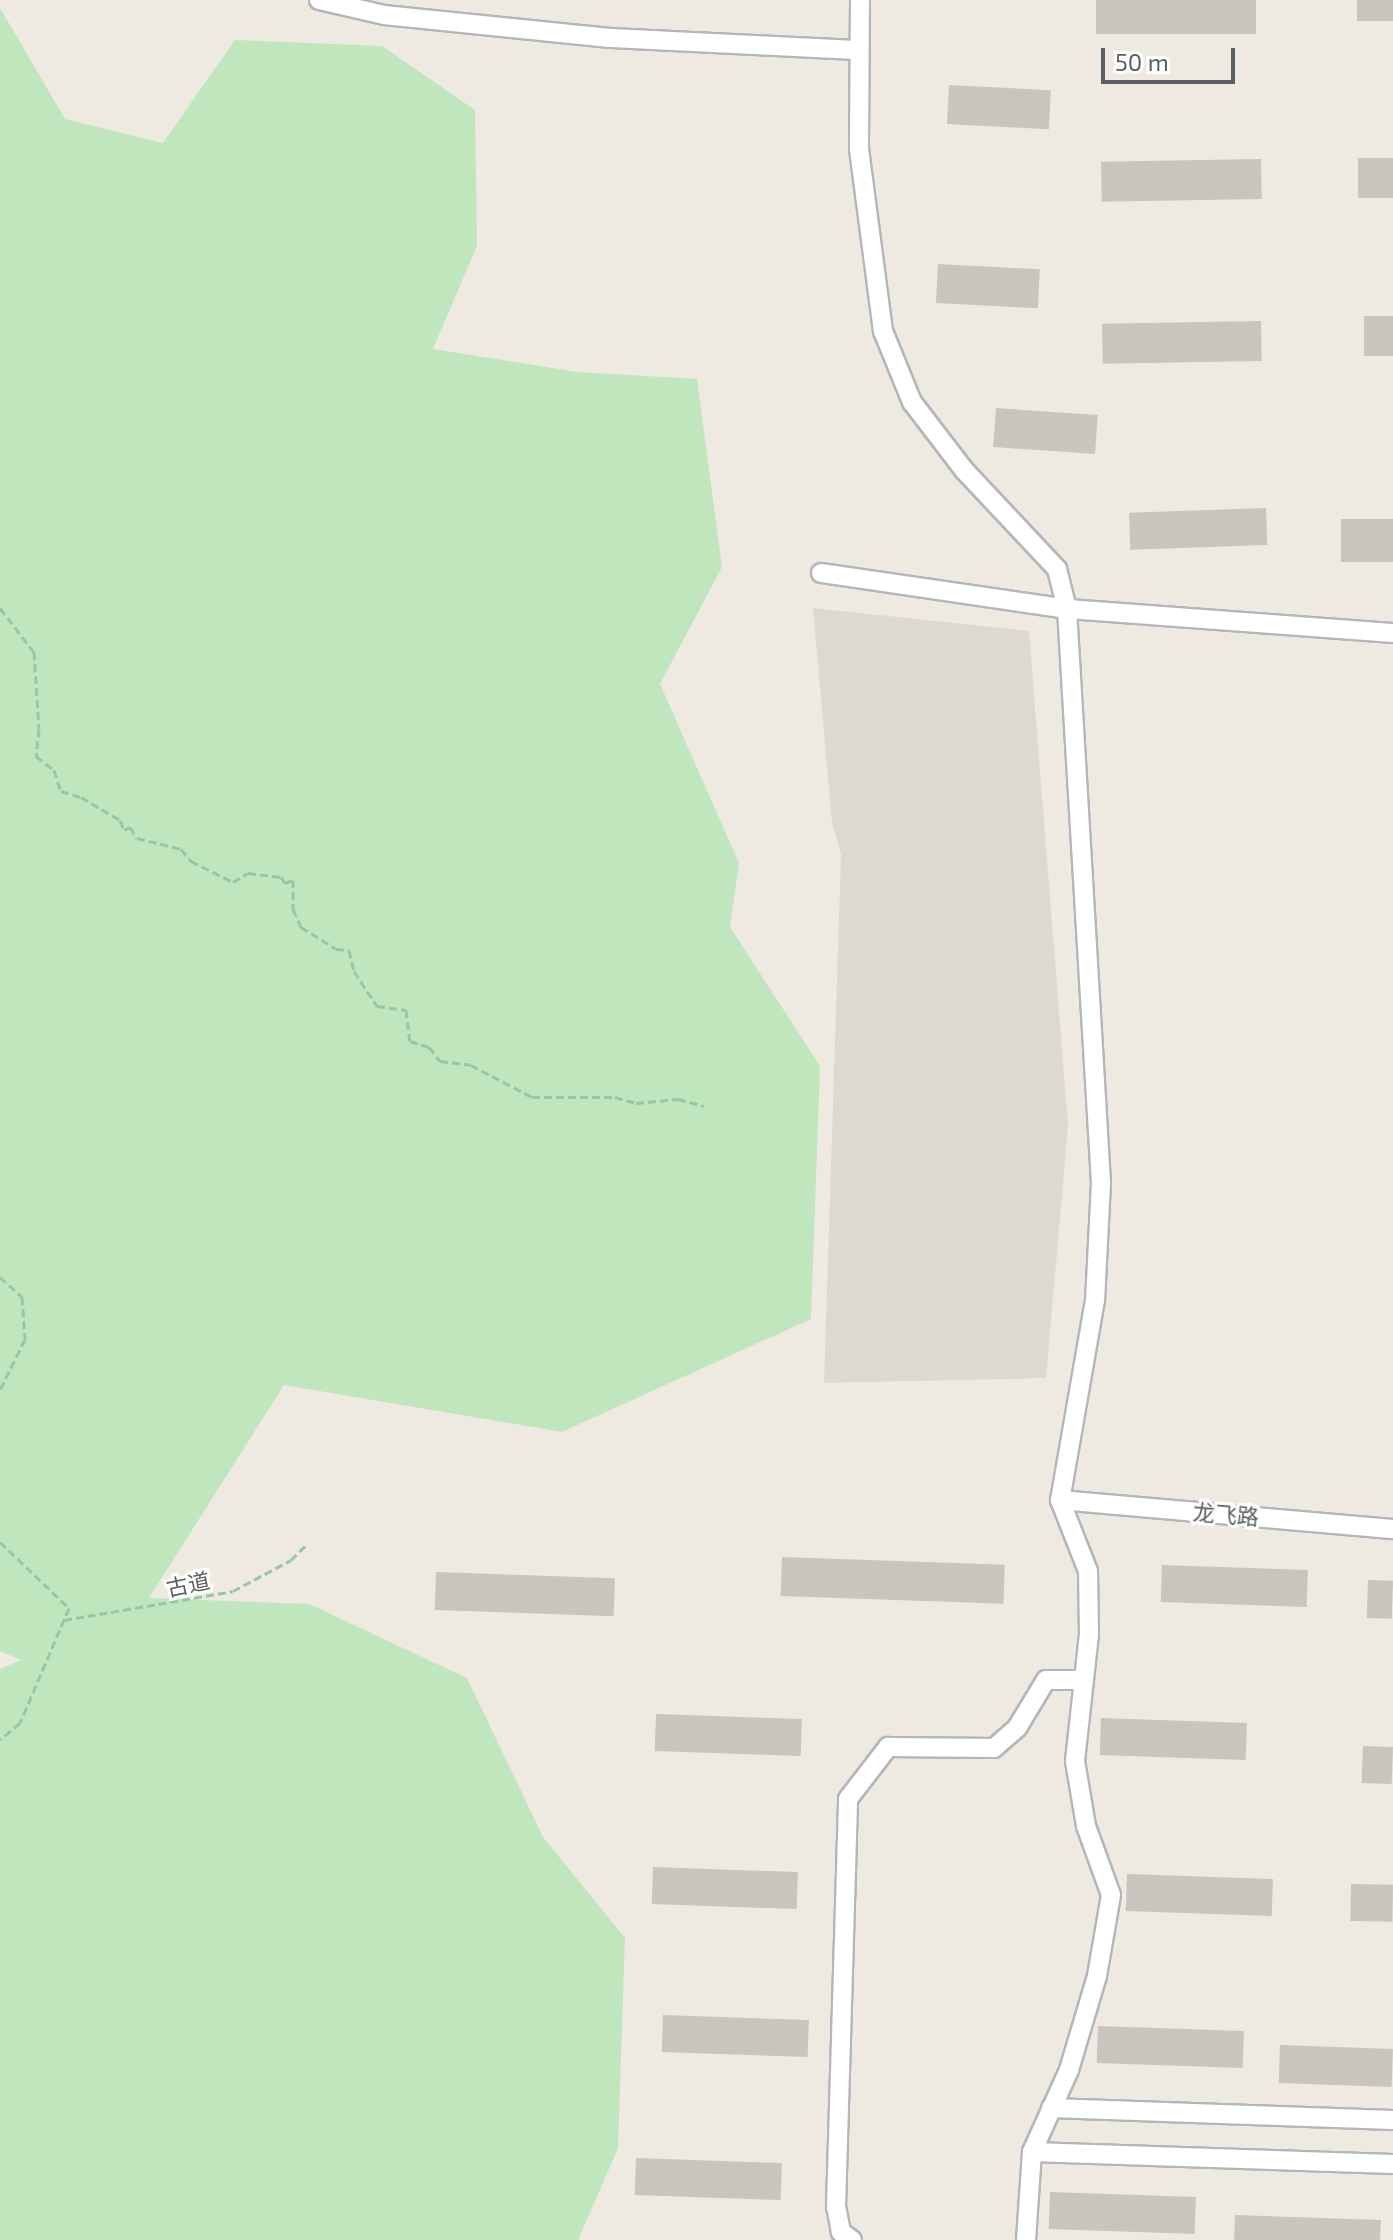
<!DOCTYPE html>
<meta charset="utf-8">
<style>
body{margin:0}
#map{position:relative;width:1393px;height:2240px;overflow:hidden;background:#eeeae2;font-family:"Exo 2","Noto Sans SC",sans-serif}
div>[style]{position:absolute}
.education>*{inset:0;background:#ded9d0}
.green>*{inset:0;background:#c0e6be}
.building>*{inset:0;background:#c8c5bf;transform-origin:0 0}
.path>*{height:3px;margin-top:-1.5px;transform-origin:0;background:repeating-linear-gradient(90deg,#97c7a3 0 8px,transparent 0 12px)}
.roads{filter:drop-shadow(2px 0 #b3b6ba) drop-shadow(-2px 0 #b3b6ba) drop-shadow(0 2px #b3b6ba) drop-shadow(0 -2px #b3b6ba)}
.minor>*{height:18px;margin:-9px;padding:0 9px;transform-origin:9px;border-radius:9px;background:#fff}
span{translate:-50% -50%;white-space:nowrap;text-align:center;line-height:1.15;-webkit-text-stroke:6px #fff;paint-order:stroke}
.street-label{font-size:22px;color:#5a5f63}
.scale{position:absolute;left:1101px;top:48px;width:134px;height:36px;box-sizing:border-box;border:4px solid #5a5f63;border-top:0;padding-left:10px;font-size:24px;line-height:28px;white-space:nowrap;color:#5a5f63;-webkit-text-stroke:6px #fff;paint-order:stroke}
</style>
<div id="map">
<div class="education">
<i style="clip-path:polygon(813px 608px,1029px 631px,1068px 1126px,1046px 1378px,824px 1383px,841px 854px,832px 823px)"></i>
</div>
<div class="green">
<i style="clip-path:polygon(0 8px,65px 119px,163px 143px,235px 40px,382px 46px,475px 110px,477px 246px,433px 349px,578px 372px,697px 379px,722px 567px,660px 684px,739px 863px,730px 927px,820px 1066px,811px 1319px,562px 1432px,284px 1385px,149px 1598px,309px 1604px,467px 1678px,543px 1837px,625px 1938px,618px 2148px,578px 2240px,0 2240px,0 1669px,21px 1660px,0 1651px)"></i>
</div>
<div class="building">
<i style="left:1096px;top:0;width:160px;height:34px"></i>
<i style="left:1357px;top:0;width:36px;height:21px"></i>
<i style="left:949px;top:85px;width:102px;height:39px;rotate:3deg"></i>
<i style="left:1393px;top:158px;width:40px;height:35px;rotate:90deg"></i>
<i style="left:1261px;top:159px;width:40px;height:160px;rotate:89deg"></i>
<i style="left:938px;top:264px;width:102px;height:39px;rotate:3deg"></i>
<i style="left:1364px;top:316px;width:29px;height:40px"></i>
<i style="left:1261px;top:321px;width:40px;height:159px;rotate:89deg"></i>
<i style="left:996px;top:408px;width:102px;height:39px;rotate:4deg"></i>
<i style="left:1266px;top:508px;width:37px;height:137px;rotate:88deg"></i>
<i style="left:1393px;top:519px;width:43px;height:52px;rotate:90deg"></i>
<i style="left:782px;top:1557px;width:223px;height:39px;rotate:2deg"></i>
<i style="left:1162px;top:1565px;width:146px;height:37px;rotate:2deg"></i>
<i style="left:436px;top:1572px;width:179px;height:38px;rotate:2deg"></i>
<i style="left:1368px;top:1580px;width:25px;height:38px;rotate:2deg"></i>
<i style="left:656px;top:1714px;width:146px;height:37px;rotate:2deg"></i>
<i style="left:1101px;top:1718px;width:146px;height:37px;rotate:2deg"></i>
<i style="left:1363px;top:1746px;width:30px;height:37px;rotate:2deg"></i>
<i style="left:653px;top:1867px;width:145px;height:37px;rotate:2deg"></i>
<i style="left:1127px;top:1874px;width:146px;height:37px;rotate:2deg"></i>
<i style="left:1351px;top:1884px;width:42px;height:37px;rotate:1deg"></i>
<i style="left:663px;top:2015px;width:146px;height:37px;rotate:2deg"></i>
<i style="left:1098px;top:2026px;width:146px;height:37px;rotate:2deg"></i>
<i style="left:1280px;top:2045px;width:113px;height:38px;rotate:2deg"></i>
<i style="left:636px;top:2158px;width:146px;height:37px;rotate:2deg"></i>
<i style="left:1050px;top:2192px;width:146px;height:37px;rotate:2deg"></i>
<i style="clip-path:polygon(1235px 2215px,1381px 2220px,1380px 2240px,1234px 2240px)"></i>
</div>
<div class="path">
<i style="left:0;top:608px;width:56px;rotate:52.3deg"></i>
<i style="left:34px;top:652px;width:77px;rotate:86.3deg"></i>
<i style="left:39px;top:729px;width:27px;rotate:96deg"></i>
<i style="left:36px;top:756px;width:23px;rotate:38deg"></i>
<i style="left:54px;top:770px;width:22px;rotate:72deg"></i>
<i style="left:61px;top:791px;width:21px;rotate:17deg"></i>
<i style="left:81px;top:797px;width:45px;rotate:30.5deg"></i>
<i style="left:120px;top:820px;width:11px;rotate:68deg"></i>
<i style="left:124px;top:830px;width:7px;rotate:-27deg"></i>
<i style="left:130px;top:827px;width:13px;rotate:58deg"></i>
<i style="left:137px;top:838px;width:45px;rotate:14deg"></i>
<i style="left:181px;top:849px;width:16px;rotate:50deg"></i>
<i style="left:191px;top:861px;width:47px;rotate:26.6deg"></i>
<i style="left:233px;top:882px;width:17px;rotate:-31deg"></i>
<i style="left:248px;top:873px;width:33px;rotate:7deg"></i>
<i style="left:281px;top:877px;width:7px;rotate:56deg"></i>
<i style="left:285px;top:883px;width:9px;rotate:-21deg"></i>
<i style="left:293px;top:880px;width:29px;rotate:90deg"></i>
<i style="left:293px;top:909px;width:20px;rotate:66deg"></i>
<i style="left:301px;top:927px;width:41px;rotate:32.2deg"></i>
<i style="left:336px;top:949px;width:13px;rotate:4deg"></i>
<i style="left:349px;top:950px;width:22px;rotate:77deg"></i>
<i style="left:354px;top:971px;width:42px;rotate:56.7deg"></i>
<i style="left:377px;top:1006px;width:29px;rotate:8deg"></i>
<i style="left:406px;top:1010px;width:31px;rotate:83deg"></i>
<i style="left:410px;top:1041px;width:20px;rotate:18deg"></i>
<i style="left:429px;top:1047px;width:18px;rotate:52deg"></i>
<i style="left:440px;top:1061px;width:31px;rotate:7deg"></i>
<i style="left:471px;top:1065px;width:69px;rotate:27.7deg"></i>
<i style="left:532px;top:1097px;width:83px"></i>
<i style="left:615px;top:1097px;width:22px;rotate:16deg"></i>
<i style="left:636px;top:1103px;width:42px;rotate:-5.4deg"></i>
<i style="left:678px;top:1099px;width:27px;rotate:15deg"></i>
<i style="left:0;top:1277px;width:30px;rotate:42deg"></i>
<i style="left:22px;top:1297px;width:42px;rotate:85.9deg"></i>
<i style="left:25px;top:1339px;width:57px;rotate:116.1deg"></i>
<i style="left:0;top:1542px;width:95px;rotate:43.7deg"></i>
<i style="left:69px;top:1608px;width:125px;rotate:113.1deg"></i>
<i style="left:20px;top:1723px;width:26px;rotate:140deg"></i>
<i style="left:64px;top:1620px;width:171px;rotate:-9.7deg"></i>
<i style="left:233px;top:1591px;width:66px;rotate:-28.1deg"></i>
<i style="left:291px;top:1560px;width:21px;rotate:-45deg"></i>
</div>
<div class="roads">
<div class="minor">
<i style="left:319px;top:0;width:67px;rotate:13deg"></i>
<i style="left:384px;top:15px;width:227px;rotate:5.8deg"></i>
<i style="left:610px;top:38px;width:248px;rotate:2.8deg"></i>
<i style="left:860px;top:0;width:149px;rotate:90.4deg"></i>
<i style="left:859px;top:149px;width:184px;rotate:82.5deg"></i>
<i style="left:883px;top:331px;width:77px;rotate:67.8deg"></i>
<i style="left:912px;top:402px;width:86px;rotate:52.6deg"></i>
<i style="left:964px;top:470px;width:136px;rotate:46.8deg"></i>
<i style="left:1057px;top:569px;width:41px;rotate:76deg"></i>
<i style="left:1067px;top:609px;width:327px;rotate:4.2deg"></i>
<i style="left:821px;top:573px;width:249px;rotate:8.3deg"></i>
<i style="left:1067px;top:609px;width:575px;rotate:86.61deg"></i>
<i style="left:1101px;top:1183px;width:117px;rotate:92.9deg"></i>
<i style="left:1095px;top:1300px;width:203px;rotate:99.9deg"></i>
<i style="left:1060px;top:1500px;width:76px;rotate:68.5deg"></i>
<i style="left:1088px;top:1571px;width:63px;rotate:89.1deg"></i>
<i style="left:1089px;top:1634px;width:128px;rotate:96.3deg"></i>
<i style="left:1075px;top:1761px;width:66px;rotate:80.4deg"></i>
<i style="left:1086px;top:1826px;width:73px;rotate:70.1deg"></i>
<i style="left:1111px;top:1895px;width:82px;rotate:99.8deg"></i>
<i style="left:1097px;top:1976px;width:98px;rotate:106.6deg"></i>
<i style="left:1069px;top:2070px;width:90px;rotate:114.3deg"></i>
<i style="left:1032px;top:2152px;width:88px;rotate:93.9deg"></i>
<i style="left:1060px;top:1500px;width:334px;rotate:5deg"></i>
<i style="left:1051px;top:2108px;width:342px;rotate:2deg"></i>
<i style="left:1032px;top:2152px;width:361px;rotate:1.9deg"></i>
<i style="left:852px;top:2240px;width:14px;rotate:-144deg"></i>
<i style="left:841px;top:2232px;width:25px;rotate:-101deg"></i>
<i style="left:836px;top:2207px;width:408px;rotate:-88.3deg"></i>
<i style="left:848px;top:1799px;width:66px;rotate:-52.4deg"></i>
<i style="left:888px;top:1747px;width:106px;rotate:0.5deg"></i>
<i style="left:994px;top:1748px;width:30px;rotate:-41deg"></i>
<i style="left:1017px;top:1728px;width:56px;rotate:-58.9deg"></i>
<i style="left:1046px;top:1680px;width:38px"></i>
</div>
</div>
<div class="street-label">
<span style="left:1226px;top:1514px;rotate:5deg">龙飞路</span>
<span style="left:188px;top:1584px;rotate:-12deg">古道</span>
</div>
<div class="scale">50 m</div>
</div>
